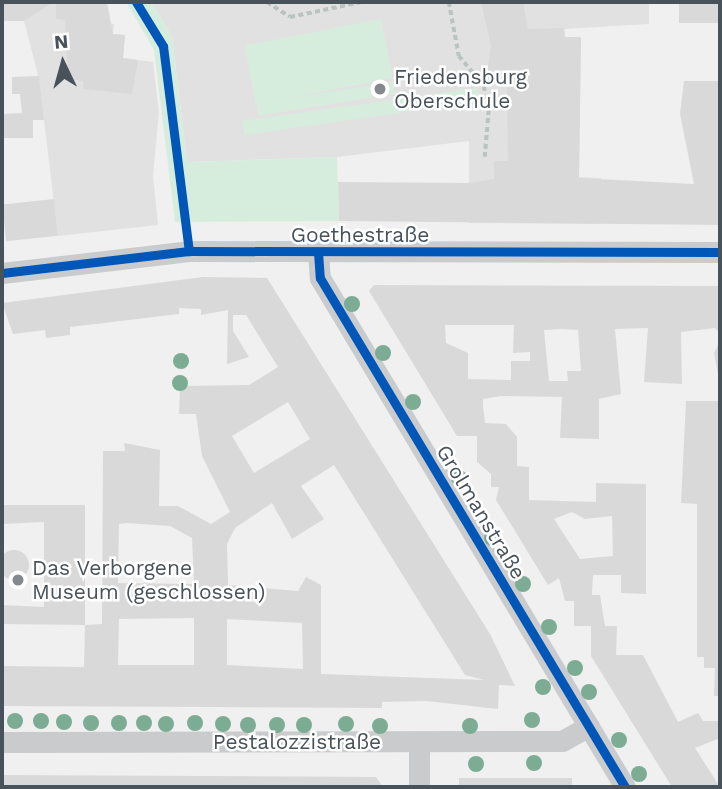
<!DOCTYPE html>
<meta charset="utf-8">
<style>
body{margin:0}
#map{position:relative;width:722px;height:789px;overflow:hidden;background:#f0f0f0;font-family:"Work Sans",sans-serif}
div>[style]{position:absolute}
.education>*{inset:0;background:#e2e1e1}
.green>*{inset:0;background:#d6edde;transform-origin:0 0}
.building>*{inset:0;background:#d9d9da;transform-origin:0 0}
.round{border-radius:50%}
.path>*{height:3.5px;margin-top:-1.75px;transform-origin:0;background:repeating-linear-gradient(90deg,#b9c3c0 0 5px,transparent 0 8.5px)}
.minor>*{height:21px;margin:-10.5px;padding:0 10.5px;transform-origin:10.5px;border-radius:10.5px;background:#cacbcd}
.cycleway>*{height:9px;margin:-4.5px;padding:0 4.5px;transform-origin:4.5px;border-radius:4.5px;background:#0057b8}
.trees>*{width:16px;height:16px;margin:-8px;border-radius:50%;background:#7dac94}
.dots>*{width:19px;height:19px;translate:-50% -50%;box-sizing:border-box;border:4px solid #fff;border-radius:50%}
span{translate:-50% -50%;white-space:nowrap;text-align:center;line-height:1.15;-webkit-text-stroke:5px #fff;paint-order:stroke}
.poi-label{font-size:21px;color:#48525a}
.left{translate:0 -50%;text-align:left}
.street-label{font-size:21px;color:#48525a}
.frame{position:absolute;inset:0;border:4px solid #48525a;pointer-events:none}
.north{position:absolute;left:28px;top:28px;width:70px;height:70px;-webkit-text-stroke:5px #fff;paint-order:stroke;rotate:355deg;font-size:19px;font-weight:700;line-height:28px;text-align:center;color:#48525a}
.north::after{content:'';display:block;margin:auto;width:24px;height:32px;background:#48525a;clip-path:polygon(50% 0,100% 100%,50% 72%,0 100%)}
</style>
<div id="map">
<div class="education">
<i style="clip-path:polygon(54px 2px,107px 2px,106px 22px,114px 24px,113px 34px,125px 35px,123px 58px,153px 62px,159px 113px,153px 175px,158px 225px,58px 236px,39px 79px,24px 21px)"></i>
<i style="clip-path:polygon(151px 2px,649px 2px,649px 24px,564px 29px,565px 37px,581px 37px,579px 177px,601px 178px,601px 224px,469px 223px,469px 141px,337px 157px,187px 162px,172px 36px)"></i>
</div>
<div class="green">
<i style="clip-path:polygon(126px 2px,151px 2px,172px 36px,187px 162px,337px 157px,339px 221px,175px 222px,154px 50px)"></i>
<i style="left:381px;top:19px;width:60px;height:139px;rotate:79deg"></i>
<i style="left:393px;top:82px;width:12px;height:138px;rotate:81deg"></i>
<i style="left:477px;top:88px;width:14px;height:237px;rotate:82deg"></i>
</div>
<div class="building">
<i style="clip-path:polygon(2px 2px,54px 2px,24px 21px,2px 21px)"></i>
<i style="clip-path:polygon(56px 2px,107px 2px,113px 34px,125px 35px,123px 58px,138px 60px,132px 94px,83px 89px,83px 81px,68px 79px,65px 20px,56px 19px)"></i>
<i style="clip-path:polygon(481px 2px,523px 2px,528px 29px,564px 28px,565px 37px,581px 37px,579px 178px,694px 184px,680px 114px,684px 81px,720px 81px,720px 225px,339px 221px,338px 182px,469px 183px,494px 179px,494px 161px,508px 161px,507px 85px,487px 74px,491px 46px)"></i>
<i style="left:679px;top:2px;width:40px;height:21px"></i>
<i style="clip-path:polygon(39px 76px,44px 120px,33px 120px,33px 138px,2px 138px,2px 114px,22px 113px,20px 94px,12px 94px,12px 77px)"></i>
<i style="left:54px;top:199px;width:37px;height:52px;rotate:84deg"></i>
<i style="clip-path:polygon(evenodd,203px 277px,267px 278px,490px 634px,515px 686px,499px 685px,498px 709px,426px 701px,382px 702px,382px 708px,2px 706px,2px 666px,84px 667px,85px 625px,102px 624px,103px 451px,125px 451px,124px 443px,160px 450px,159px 506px,178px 506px,211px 524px,230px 512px,202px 456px,196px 414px,179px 414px,180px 386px,249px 385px,278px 367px,246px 315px,233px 315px,233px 331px,249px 357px,227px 364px,228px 310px,201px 315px,201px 309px,179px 308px,179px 314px,70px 327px,70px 335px,46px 338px,45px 330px,13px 334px,2px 303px,203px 277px,288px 402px,310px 439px,254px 473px,232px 436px,288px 402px,203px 277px,334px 465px,465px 675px,484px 680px,321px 674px,321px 585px,306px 577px,298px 591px,228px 585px,227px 544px,235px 528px,272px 503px,292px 539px,324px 519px,301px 486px,334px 465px,203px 277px,126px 523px,170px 526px,192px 538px,194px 584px,118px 583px,119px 524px,126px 523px,203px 277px,194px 618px,194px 665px,118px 665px,119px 619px,194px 618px,203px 277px,227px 619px,302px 623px,303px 669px,227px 665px,227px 619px)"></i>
<i style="clip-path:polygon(evenodd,374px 285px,720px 286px,720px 333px,715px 328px,681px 332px,682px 384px,644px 382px,648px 328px,615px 329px,621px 394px,599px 399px,599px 439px,560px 438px,562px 397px,501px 396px,483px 399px,483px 406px,485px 423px,506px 424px,517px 437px,517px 466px,529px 467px,529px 500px,596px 502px,596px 483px,646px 484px,646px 594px,621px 593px,621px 575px,593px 575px,592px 595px,600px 595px,605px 626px,617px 626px,616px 655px,643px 655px,678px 722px,698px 713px,703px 721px,720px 721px,720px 738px,695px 748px,720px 787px,672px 787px,591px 656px,591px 626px,574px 626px,574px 601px,565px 601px,559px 578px,548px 585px,496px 500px,499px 487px,491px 487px,491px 474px,477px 462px,477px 436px,457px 436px,369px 291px,374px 285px,445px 325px,514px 325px,513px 353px,530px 352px,530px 361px,511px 361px,511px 380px,468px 379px,468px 353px,446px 343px,445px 325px,374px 285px,561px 329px,578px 330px,581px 371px,567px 371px,568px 381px,549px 381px,544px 330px,561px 329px,374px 285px,572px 512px,585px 519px,612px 516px,613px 556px,580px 559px,554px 519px,572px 512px)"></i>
<i style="clip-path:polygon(720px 341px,720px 384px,714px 353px)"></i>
<i style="clip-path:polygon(686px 401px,720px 401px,720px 696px,714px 696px,715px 668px,704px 668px,704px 657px,697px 657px,697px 504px,681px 503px)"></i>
<i style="clip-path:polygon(2px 505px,85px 505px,85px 625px,2px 624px,2px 605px,44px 607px,44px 522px,2px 524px)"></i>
<i class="round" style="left:-1px;top:550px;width:30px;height:30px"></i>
<i style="clip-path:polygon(2px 775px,376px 777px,383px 787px,2px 787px)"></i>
<i style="left:459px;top:778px;width:113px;height:12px"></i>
</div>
<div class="path">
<i style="left:267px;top:2px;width:27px;rotate:33deg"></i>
<i style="left:290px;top:17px;width:74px;rotate:-11.8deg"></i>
<i style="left:449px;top:2px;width:55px;rotate:79.5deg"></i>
<i style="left:459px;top:56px;width:39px;rotate:50deg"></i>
<i style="left:484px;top:86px;width:25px;rotate:78deg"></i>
<i style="left:489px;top:110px;width:47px;rotate:94.9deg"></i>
</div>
<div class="minor">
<i style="left:318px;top:252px;width:26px;rotate:86deg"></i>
<i style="left:320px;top:278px;width:593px;rotate:59.07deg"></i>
<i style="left:2px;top:273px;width:188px;rotate:-6.7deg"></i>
<i style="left:189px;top:251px;width:531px;rotate:0.11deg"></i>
<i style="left:2px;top:742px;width:560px;rotate:-0.1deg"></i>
<i style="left:562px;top:741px;width:31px;rotate:-29deg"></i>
<i style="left:419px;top:787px;width:45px;rotate:-90deg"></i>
</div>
<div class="cycleway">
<i style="left:136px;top:2px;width:52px;rotate:58.5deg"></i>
<i style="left:163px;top:46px;width:207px;rotate:82.8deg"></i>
<i style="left:318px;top:252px;width:26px;rotate:86deg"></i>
<i style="left:320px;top:278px;width:593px;rotate:59.07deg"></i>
<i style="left:2px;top:273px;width:188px;rotate:-6.7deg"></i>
<i style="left:189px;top:251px;width:531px;rotate:0.11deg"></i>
</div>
<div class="trees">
<i style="left:352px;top:304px"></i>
<i style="left:383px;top:353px"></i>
<i style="left:181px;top:361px"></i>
<i style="left:180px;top:383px"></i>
<i style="left:413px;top:402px"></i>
<i style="left:459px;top:478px"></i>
<i style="left:492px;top:538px"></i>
<i style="left:523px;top:584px"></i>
<i style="left:549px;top:627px"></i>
<i style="left:575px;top:668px"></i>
<i style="left:543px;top:687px"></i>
<i style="left:589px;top:692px"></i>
<i style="left:532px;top:720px"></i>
<i style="left:15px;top:721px"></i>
<i style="left:41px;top:721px"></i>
<i style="left:64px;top:722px"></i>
<i style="left:91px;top:723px"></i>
<i style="left:119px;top:723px"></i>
<i style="left:144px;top:723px"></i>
<i style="left:195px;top:723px"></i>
<i style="left:166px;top:724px"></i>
<i style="left:223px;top:724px"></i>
<i style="left:346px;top:724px"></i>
<i style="left:248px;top:725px"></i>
<i style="left:277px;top:725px"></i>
<i style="left:304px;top:725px"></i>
<i style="left:380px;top:726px"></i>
<i style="left:470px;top:726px"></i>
<i style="left:619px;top:740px"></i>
<i style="left:534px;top:763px"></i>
<i style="left:476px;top:764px"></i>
<i style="left:639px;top:774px"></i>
</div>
<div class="dots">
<i style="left:380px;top:89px;background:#83898e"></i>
<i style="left:18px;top:580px;background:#83898e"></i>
</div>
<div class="poi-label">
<span class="left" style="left:394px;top:89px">Friedensburg<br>Oberschule</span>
<span class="left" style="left:32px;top:580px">Das Verborgene<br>Museum (geschlossen)</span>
</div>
<div class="street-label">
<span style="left:360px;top:235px">Goethestraße</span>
<span style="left:481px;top:512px;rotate:59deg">Grolmanstraße</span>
<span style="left:297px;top:742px">Pestalozzistraße</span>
</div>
<div class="frame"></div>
<div class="north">N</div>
</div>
